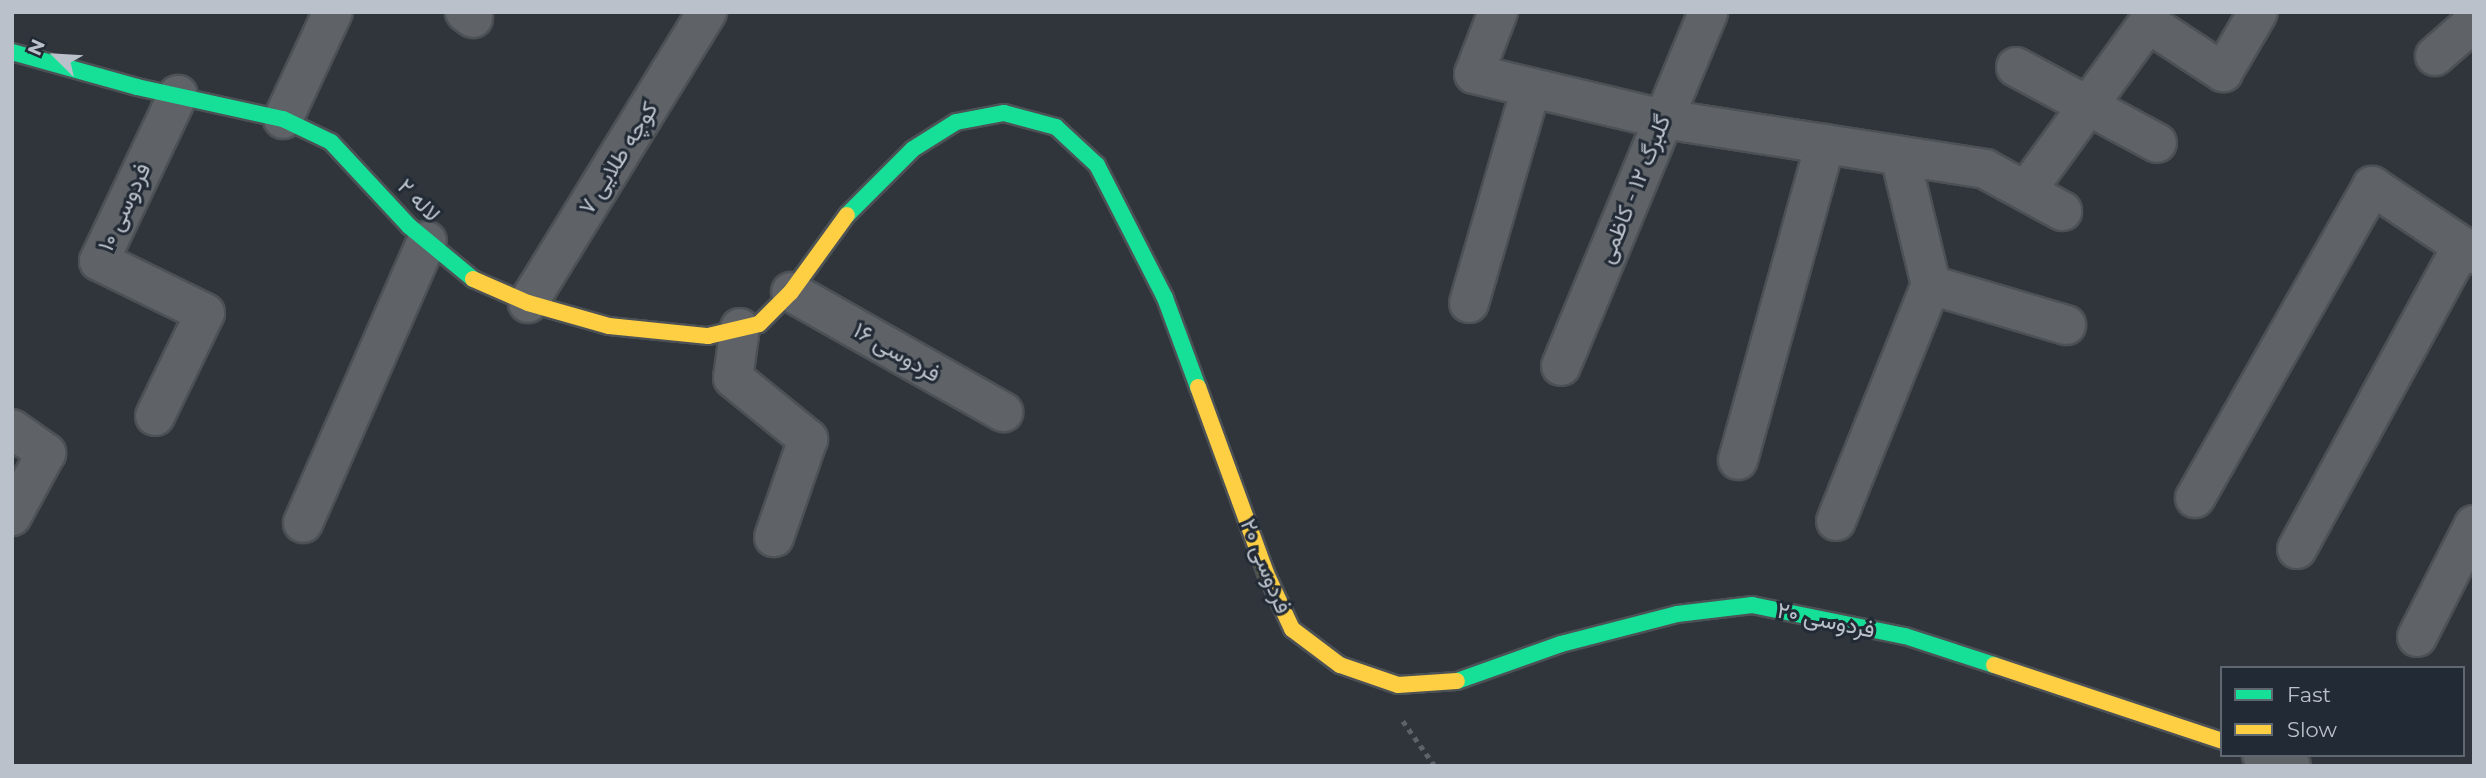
<!DOCTYPE html>
<meta charset="utf-8">
<style>
body{margin:0}
#map{position:relative;width:2486px;height:778px;overflow:hidden;background:#2f353b;font-family:Montserrat,Vazirmatn,sans-serif}
div>[style]{position:absolute}
.path>*{height:4.5px;margin-top:-2.25px;transform-origin:0;background:repeating-linear-gradient(90deg,#5d6266 0 5px,transparent 0 10px)}
.roads{filter:drop-shadow(2px 0 #4c5155) drop-shadow(-2px 0 #4c5155) drop-shadow(0 2px #4c5155) drop-shadow(0 -2px #4c5155)}
.street>*{height:38px;margin:-19px;padding:0 19px;transform-origin:19px;border-radius:19px;background:#5f6368}
.fast>*{height:16px;margin:-8px;padding:0 8px;transform-origin:8px;border-radius:8px;background:#16e098}
.slow>*{height:16px;margin:-8px;padding:0 8px;transform-origin:8px;border-radius:8px;background:#ffcf43}
span{translate:-50% -50%;white-space:nowrap;text-align:center;line-height:1.15;-webkit-text-stroke:6px #222b35;paint-order:stroke}
.street-label{font-size:23px;color:#bac1ca}
.frame{position:absolute;inset:0;border:14px solid #bac1ca;pointer-events:none}
.legend{position:absolute;left:2220px;top:666px;width:245px;height:91px;box-sizing:border-box;background:#222b35;border:2px solid #5f6771;margin:0;padding:9px 12px;list-style:none;font-size:21px;color:#bac1ca}
.legend li{display:flex;align-items:center;gap:14px;height:35px}
.legend b{width:35px;border:2px solid #5f6771}
.north{position:absolute;left:21px;top:21px;width:70px;height:70px;-webkit-text-stroke:5px #222b35;paint-order:stroke;rotate:294deg;font-size:19px;font-weight:700;line-height:28px;text-align:center;color:#bac1ca}
.north::after{content:'';display:block;margin:auto;width:24px;height:32px;background:#bac1ca;clip-path:polygon(50% 0,100% 100%,50% 72%,0 100%)}
</style>
<div id="map">
<div class="path">
<i style="left:1403px;top:721px;width:55px;rotate:54.6deg"></i>
</div>
<div class="roads">
<div class="street">
<i style="left:465px;top:12px;width:10px;rotate:37deg"></i>
<i style="left:1498px;top:12px;width:66px;rotate:111.2deg"></i>
<i style="left:1474px;top:74px;width:194px;rotate:13.4deg"></i>
<i style="left:1663px;top:119px;width:326px;rotate:8.8deg"></i>
<i style="left:1985px;top:169px;width:88px;rotate:28.6deg"></i>
<i style="left:2435px;top:56px;width:52px;rotate:-41.1deg"></i>
<i style="left:2016px;top:67px;width:160px;rotate:28.3deg"></i>
<i style="left:283px;top:119px;width:118px;rotate:-65deg"></i>
<i style="left:2026px;top:191px;width:208px;rotate:-54deg"></i>
<i style="left:2148px;top:23px;width:90px;rotate:33.2deg"></i>
<i style="left:2223px;top:72px;width:69px;rotate:-59.7deg"></i>
<i style="left:1931px;top:285px;width:141px;rotate:16.5deg"></i>
<i style="left:791px;top:292px;width:244px;rotate:29.5deg"></i>
<i style="left:528px;top:303px;width:342px;rotate:-58.4deg"></i>
<i style="left:1469px;top:303px;width:224px;rotate:-73.9deg"></i>
<i style="left:740px;top:328px;width:50px;rotate:98deg"></i>
<i style="left:733px;top:378px;width:97px;rotate:39.1deg"></i>
<i style="left:808px;top:439px;width:104px;rotate:109.1deg"></i>
<i style="left:1561px;top:366px;width:383px;rotate:-67.4deg"></i>
<i style="left:155px;top:416px;width:114px;rotate:-64.1deg"></i>
<i style="left:205px;top:313px;width:118px;rotate:-153.9deg"></i>
<i style="left:99px;top:261px;width:184px;rotate:-64.6deg"></i>
<i style="left:12px;top:429px;width:42px;rotate:35.2deg"></i>
<i style="left:46px;top:453px;width:72px;rotate:118.4deg"></i>
<i style="left:1738px;top:460px;width:328px;rotate:-74.6deg"></i>
<i style="left:2195px;top:498px;width:359px;rotate:-60.4deg"></i>
<i style="left:2372px;top:186px;width:123px;rotate:33.7deg"></i>
<i style="left:1836px;top:521px;width:254px;rotate:-68.1deg"></i>
<i style="left:1931px;top:285px;width:133px;rotate:-103.5deg"></i>
<i style="left:303px;top:523px;width:308px;rotate:-66.3deg"></i>
<i style="left:2297px;top:549px;width:345px;rotate:-61.4deg"></i>
<i style="left:2417px;top:637px;width:126px;rotate:-63deg"></i>
<i style="left:2262px;top:755px;width:31px;rotate:21deg"></i>
</div>
<div class="fast">
<i style="left:12px;top:52px;width:130px;rotate:15.6deg"></i>
<i style="left:137px;top:87px;width:149px;rotate:12.4deg"></i>
<i style="left:283px;top:119px;width:53px;rotate:25.6deg"></i>
<i style="left:331px;top:142px;width:115px;rotate:47.1deg"></i>
<i style="left:409px;top:226px;width:83px;rotate:39.6deg"></i>
<i style="left:847px;top:215px;width:93px;rotate:-45deg"></i>
<i style="left:913px;top:149px;width:51px;rotate:-32.1deg"></i>
<i style="left:956px;top:122px;width:49px;rotate:-10.6deg"></i>
<i style="left:1004px;top:113px;width:54px;rotate:15.1deg"></i>
<i style="left:1056px;top:127px;width:56px;rotate:42.8deg"></i>
<i style="left:1097px;top:165px;width:149px;rotate:62.9deg"></i>
<i style="left:1165px;top:298px;width:95px;rotate:69.7deg"></i>
<i style="left:1457px;top:681px;width:110px;rotate:-19.6deg"></i>
<i style="left:1561px;top:644px;width:120px;rotate:-14.5deg"></i>
<i style="left:1677px;top:614px;width:76px;rotate:-6.8deg"></i>
<i style="left:1752px;top:605px;width:156px;rotate:11.5deg"></i>
<i style="left:1905px;top:636px;width:94px;rotate:18deg"></i>
</div>
<div class="slow">
<i style="left:473px;top:279px;width:60px;rotate:23.6deg"></i>
<i style="left:528px;top:303px;width:84px;rotate:15.9deg"></i>
<i style="left:609px;top:326px;width:100px;rotate:5.8deg"></i>
<i style="left:708px;top:336px;width:52px;rotate:-13.2deg"></i>
<i style="left:759px;top:324px;width:45px;rotate:-45deg"></i>
<i style="left:791px;top:292px;width:95px;rotate:-54deg"></i>
<i style="left:1198px;top:387px;width:198px;rotate:69.9deg"></i>
<i style="left:1266px;top:573px;width:62px;rotate:65.1deg"></i>
<i style="left:1292px;top:629px;width:60px;rotate:36.9deg"></i>
<i style="left:1340px;top:665px;width:61px;rotate:19deg"></i>
<i style="left:1398px;top:685px;width:59px;rotate:-3.9deg"></i>
<i style="left:1994px;top:665px;width:240px;rotate:18.4deg"></i>
</div>
</div>
<div class="street-label">
<span style="left:618px;top:158px;rotate:-58deg">کوچه طلایی ۷</span>
<span style="left:1634px;top:189px;rotate:-68deg">گلبرگ ۱۲ - کاظمی</span>
<span style="left:419px;top:200px;rotate:46deg">لاله ۲</span>
<span style="left:124px;top:207px;rotate:-65deg">فردوسی ۱۰</span>
<span style="left:897px;top:352px;rotate:30deg">فردوسی ۱۶</span>
<span style="left:1266px;top:566px;rotate:68deg">فردوسی ۲۰</span>
<span style="left:1826px;top:620px;rotate:12deg">فردوسی ۲۰</span>
</div>
<div class="frame"></div>
<ul class="legend">
<li><b style="height:9px;background:#16e098"></b>Fast</li>
<li><b style="height:9px;background:#ffcf43"></b>Slow</li>
</ul>
<div class="north">N</div>
</div>
